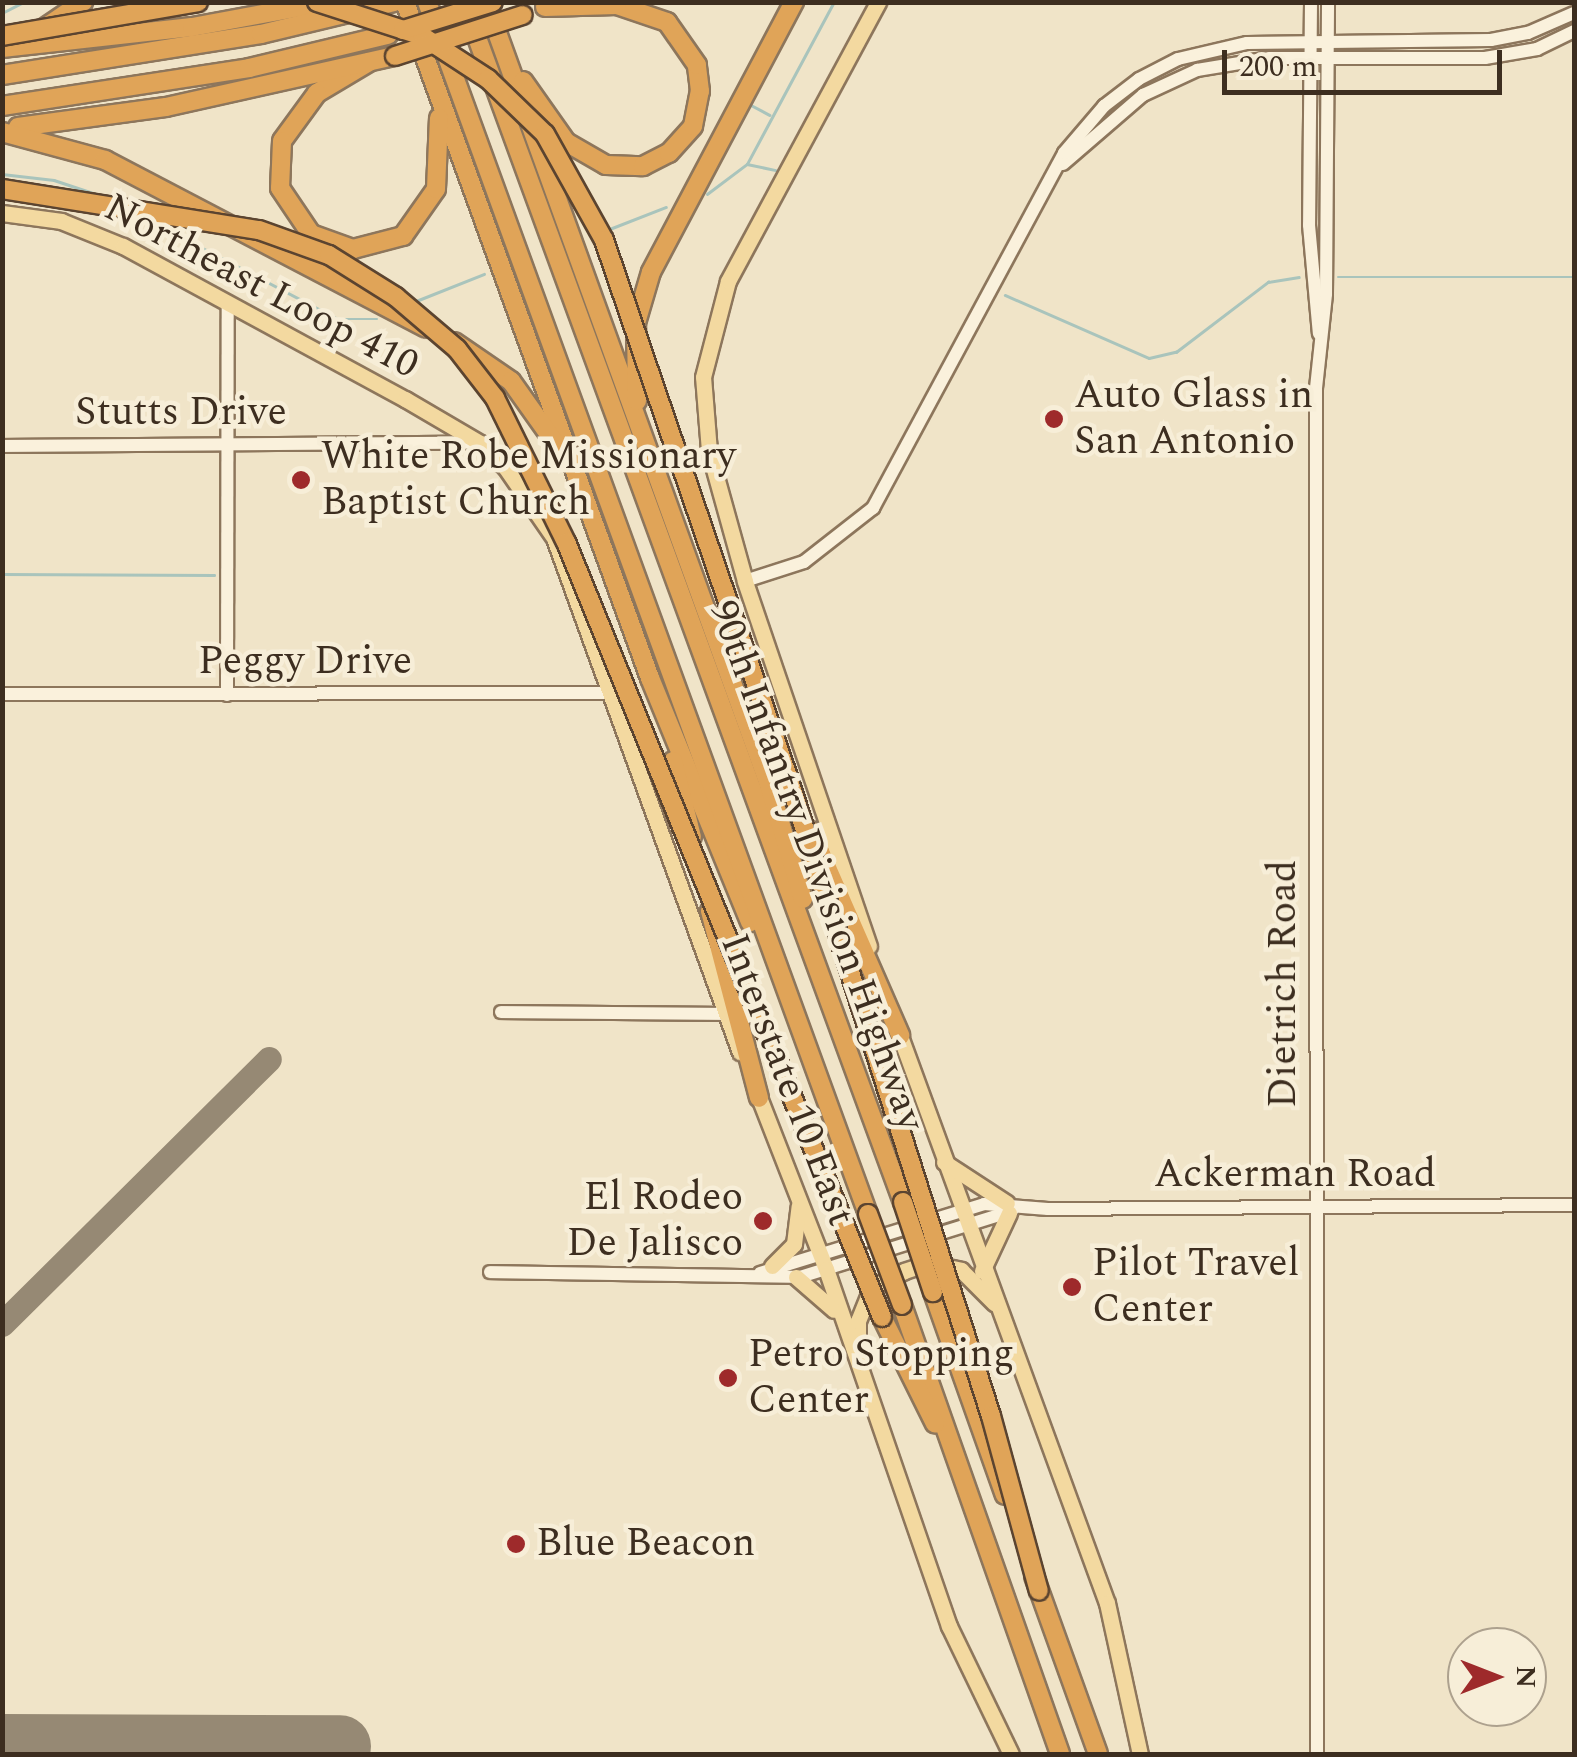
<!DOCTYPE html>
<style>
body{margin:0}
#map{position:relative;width:1577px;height:1757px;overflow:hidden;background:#f0e4c8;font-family:Spectral,serif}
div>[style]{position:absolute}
.stream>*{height:2.5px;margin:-1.25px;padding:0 1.25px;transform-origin:1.25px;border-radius:1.25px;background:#a9c4bc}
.taxiway>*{height:25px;margin:-12.5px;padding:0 12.5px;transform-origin:12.5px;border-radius:12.5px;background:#968974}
.runway>*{height:62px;margin:-31px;padding:0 31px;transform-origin:31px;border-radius:31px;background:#968974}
.roads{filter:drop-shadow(2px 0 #8d765c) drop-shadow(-2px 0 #8d765c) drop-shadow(0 2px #8d765c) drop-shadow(0 -2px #8d765c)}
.minor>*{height:12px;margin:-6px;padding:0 6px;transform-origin:6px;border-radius:6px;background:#faf1dc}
.major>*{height:15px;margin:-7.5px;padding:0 7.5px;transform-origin:7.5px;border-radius:7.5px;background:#f3d9a0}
.highway>*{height:18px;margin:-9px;padding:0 9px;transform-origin:9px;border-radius:9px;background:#e0a458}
.bridges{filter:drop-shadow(2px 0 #5b4430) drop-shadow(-2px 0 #5b4430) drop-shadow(0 2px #5b4430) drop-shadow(0 -2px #5b4430)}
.highway-bridge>*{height:18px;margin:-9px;padding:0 9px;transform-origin:9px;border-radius:9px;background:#e0a458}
.dots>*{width:28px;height:28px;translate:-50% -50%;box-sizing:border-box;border:5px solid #f7eed8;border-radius:50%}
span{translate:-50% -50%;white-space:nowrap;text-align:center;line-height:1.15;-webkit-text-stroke:9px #f7eed8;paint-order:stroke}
.street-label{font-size:40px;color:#3d2e20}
.poi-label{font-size:40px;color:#3d2e20}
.left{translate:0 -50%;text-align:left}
.right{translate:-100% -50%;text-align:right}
.frame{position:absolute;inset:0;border:5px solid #3d2e20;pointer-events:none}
.north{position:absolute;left:1447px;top:1627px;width:100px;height:100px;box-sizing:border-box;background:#f7eed8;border:2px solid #ada18e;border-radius:50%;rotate:90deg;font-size:28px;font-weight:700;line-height:40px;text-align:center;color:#3d2e20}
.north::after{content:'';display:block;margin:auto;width:35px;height:45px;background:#9e2a2b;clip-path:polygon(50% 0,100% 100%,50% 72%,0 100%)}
.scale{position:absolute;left:1222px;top:50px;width:280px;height:45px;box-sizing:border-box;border:5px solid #3d2e20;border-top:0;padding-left:12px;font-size:30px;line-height:35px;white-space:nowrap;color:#3d2e20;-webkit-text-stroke:8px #f7eed8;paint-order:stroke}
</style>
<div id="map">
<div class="stream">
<i style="left:2px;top:13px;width:25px;rotate:-27deg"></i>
<i style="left:751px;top:105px;width:21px;rotate:28deg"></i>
<i style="left:747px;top:164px;width:29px;rotate:12deg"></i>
<i style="left:2px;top:174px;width:52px;rotate:6.6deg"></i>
<i style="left:54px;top:180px;width:51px;rotate:18.4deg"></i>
<i style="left:707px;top:194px;width:50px;rotate:-36.9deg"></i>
<i style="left:747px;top:164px;width:184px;rotate:-61.8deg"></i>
<i style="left:153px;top:222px;width:209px;rotate:27.7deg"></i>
<i style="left:338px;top:319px;width:39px"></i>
<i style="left:607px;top:230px;width:63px;rotate:-21.3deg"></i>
<i style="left:1338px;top:277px;width:236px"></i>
<i style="left:1005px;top:295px;width:157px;rotate:23.6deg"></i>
<i style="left:1149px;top:358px;width:28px;rotate:-13deg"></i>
<i style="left:1176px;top:352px;width:116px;rotate:-37.3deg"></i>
<i style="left:1268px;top:282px;width:31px;rotate:-9deg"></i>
<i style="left:416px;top:301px;width:73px;rotate:-21.7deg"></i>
<i style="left:2px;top:574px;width:212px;rotate:0.3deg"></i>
</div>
<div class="taxiway">
<i style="left:2px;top:1324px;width:376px;rotate:-44.8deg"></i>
</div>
<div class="runway">
<i style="left:2px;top:1745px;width:338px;rotate:0.2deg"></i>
</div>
<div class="roads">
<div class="minor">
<i style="left:1311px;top:2px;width:223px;rotate:90.5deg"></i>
<i style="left:1309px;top:225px;width:109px;rotate:84.8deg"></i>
<i style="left:1063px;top:164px;width:106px;rotate:-40.8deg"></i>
<i style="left:1143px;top:95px;width:60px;rotate:-24.8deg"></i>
<i style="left:1197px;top:70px;width:74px;rotate:-9.3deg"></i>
<i style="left:1270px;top:58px;width:215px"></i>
<i style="left:1485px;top:58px;width:53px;rotate:-9.8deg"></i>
<i style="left:1537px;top:49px;width:41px;rotate:-25.9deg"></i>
<i style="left:2px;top:446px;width:478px;rotate:-0.4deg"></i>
<i style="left:745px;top:581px;width:62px;rotate:-17.9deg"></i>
<i style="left:804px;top:562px;width:88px;rotate:-38deg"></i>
<i style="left:873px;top:508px;width:403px;rotate:-61.7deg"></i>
<i style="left:1064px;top:153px;width:62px;rotate:-49.6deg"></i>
<i style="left:1104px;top:106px;width:44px;rotate:-37.6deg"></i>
<i style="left:1139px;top:79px;width:44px;rotate:-27.1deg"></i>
<i style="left:1178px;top:59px;width:71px;rotate:-13.1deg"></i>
<i style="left:1247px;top:43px;width:244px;rotate:-0.7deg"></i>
<i style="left:1491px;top:40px;width:38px;rotate:-11deg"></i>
<i style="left:1528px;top:33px;width:50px;rotate:-23.5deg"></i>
<i style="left:2px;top:694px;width:606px;rotate:-0.09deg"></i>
<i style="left:227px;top:695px;width:388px;rotate:-89.9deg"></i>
<i style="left:501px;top:1012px;width:224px;rotate:0.5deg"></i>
<i style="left:490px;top:1272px;width:310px;rotate:0.9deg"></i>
<i style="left:800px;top:1277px;width:222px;rotate:-17.3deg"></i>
<i style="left:760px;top:1273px;width:234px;rotate:-17.1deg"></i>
<i style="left:984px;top:1204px;width:64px;rotate:4.5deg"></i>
<i style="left:1048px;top:1209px;width:526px;rotate:-0.44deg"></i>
<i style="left:1317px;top:1754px;width:1366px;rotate:-90.04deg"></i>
<i style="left:1316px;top:388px;width:95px;rotate:-83.9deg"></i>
<i style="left:1326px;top:294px;width:292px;rotate:-89.6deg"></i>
</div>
<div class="major">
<i style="left:2px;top:213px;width:60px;rotate:7.7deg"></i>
<i style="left:61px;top:221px;width:67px;rotate:22deg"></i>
<i style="left:123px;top:246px;width:321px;rotate:28.5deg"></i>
<i style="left:405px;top:399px;width:87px;rotate:30.4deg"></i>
<i style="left:480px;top:443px;width:35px;rotate:44deg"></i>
<i style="left:505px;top:467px;width:86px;rotate:55.4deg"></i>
<i style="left:554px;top:538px;width:547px;rotate:70.11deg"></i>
<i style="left:869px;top:946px;width:385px;rotate:-108.8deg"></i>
<i style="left:745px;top:581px;width:135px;rotate:-105.5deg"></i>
<i style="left:709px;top:451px;width:74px;rotate:-94.6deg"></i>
<i style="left:703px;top:377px;width:99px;rotate:-75.4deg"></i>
<i style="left:728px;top:281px;width:317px;rotate:-61.7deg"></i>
<i style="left:896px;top:1025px;width:615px;rotate:69.95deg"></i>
<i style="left:1107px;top:1603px;width:155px;rotate:77.7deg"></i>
<i style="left:755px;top:1087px;width:195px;rotate:68.7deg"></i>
<i style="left:826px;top:1269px;width:378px;rotate:71deg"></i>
<i style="left:949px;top:1626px;width:142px;rotate:64.2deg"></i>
<i style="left:944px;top:1162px;width:75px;rotate:33.1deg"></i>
<i style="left:772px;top:1266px;width:31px;rotate:-45deg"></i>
<i style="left:794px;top:1244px;width:38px;rotate:-83deg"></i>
<i style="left:982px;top:1271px;width:64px;rotate:-65deg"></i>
<i style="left:796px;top:1277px;width:50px;rotate:41deg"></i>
<i style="left:858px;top:1349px;width:28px;rotate:-90deg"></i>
<i style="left:858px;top:1321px;width:35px;rotate:-68deg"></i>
<i style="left:871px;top:1288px;width:37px;rotate:-27deg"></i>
<i style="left:904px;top:1271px;width:26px;rotate:-18deg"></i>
<i style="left:929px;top:1263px;width:33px;rotate:12deg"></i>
<i style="left:961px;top:1270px;width:47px;rotate:45deg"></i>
</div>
<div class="highway">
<i style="left:405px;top:2px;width:719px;rotate:70.08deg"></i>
<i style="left:650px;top:678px;width:264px;rotate:67.7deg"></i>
<i style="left:427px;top:2px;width:1290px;rotate:70.01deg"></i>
<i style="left:464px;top:2px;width:1278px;rotate:69.91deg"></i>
<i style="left:486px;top:2px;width:829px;rotate:70.12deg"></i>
<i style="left:768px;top:782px;width:122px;rotate:73.3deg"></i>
<i style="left:46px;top:27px;width:45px;rotate:-34deg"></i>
<i style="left:2px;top:48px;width:191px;rotate:-6.3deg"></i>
<i style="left:192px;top:27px;width:137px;rotate:-10.5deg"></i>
<i style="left:369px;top:62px;width:61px;rotate:149.2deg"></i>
<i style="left:317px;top:93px;width:59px;rotate:126.1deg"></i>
<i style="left:282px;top:141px;width:47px;rotate:92.4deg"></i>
<i style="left:280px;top:188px;width:55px;rotate:56deg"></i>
<i style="left:311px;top:234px;width:45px;rotate:19.7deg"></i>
<i style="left:353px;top:249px;width:52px;rotate:-14.6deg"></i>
<i style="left:403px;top:236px;width:57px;rotate:-54.9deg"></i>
<i style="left:436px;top:189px;width:71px;rotate:-87.6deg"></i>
<i style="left:2px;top:75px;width:262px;rotate:-9deg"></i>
<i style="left:261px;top:34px;width:137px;rotate:-13.5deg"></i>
<i style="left:523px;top:81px;width:75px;rotate:54.8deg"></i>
<i style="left:566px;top:142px;width:46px;rotate:29.9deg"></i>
<i style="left:606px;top:165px;width:37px;rotate:2deg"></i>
<i style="left:643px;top:166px;width:29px;rotate:-27deg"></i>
<i style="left:669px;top:153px;width:36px;rotate:-48deg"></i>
<i style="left:693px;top:126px;width:36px;rotate:-79deg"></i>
<i style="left:700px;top:91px;width:26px;rotate:-97deg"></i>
<i style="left:697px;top:65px;width:52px;rotate:-124.9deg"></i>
<i style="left:667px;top:22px;width:53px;rotate:-161.2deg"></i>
<i style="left:617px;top:5px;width:72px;rotate:178.4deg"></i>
<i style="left:2px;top:106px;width:250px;rotate:-8.7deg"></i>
<i style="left:249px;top:68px;width:143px;rotate:-13.4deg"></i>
<i style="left:18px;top:127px;width:149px;rotate:-7.7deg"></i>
<i style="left:166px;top:107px;width:235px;rotate:-12.6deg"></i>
<i style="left:2px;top:132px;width:107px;rotate:15.2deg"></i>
<i style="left:105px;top:160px;width:362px;rotate:27.6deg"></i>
<i style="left:454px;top:342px;width:69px;rotate:34.4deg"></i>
<i style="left:511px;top:381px;width:85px;rotate:54.6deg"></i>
<i style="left:637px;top:401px;width:78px;rotate:-90.7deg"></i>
<i style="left:636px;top:323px;width:53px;rotate:-73.6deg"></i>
<i style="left:651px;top:272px;width:306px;rotate:-62.1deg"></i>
<i style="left:673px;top:761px;width:78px;rotate:76deg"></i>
<i style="left:811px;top:831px;width:223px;rotate:66.4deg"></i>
<i style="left:710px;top:911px;width:193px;rotate:75.3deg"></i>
<i style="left:933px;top:1292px;width:215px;rotate:70.5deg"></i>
<i style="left:902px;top:1305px;width:476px;rotate:70.6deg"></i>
<i style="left:882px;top:1317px;width:119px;rotate:63.6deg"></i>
<i style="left:1034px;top:1576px;width:189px;rotate:70.2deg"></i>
</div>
</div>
<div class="bridges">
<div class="highway-bridge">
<i style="left:317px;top:2px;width:110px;rotate:17.9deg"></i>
<i style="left:422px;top:36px;width:79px;rotate:33.1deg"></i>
<i style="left:488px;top:79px;width:79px;rotate:44deg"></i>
<i style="left:545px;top:134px;width:121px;rotate:60.9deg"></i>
<i style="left:604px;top:240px;width:568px;rotate:71.09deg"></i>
<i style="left:788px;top:777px;width:670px;rotate:72.38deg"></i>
<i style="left:991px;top:1416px;width:181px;rotate:74.7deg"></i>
<i style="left:403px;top:30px;width:94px;rotate:-17.3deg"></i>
<i style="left:2px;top:36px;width:199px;rotate:-9.8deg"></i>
<i style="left:395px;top:56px;width:134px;rotate:-17.8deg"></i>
<i style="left:2px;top:189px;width:260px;rotate:9.1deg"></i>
<i style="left:259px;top:230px;width:74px;rotate:19.7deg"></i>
<i style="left:329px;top:255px;width:79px;rotate:32.1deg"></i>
<i style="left:396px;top:297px;width:80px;rotate:40.4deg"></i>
<i style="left:457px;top:349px;width:62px;rotate:52.2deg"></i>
<i style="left:495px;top:398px;width:161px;rotate:63.8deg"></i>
<i style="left:566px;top:542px;width:837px;rotate:67.82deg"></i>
<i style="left:903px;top:1202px;width:95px;rotate:71.6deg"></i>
<i style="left:868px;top:1214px;width:97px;rotate:69.5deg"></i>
</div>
</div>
<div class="dots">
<i style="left:1054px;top:419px;background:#9e2a2b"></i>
<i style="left:301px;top:480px;background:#9e2a2b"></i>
<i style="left:763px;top:1221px;background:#9e2a2b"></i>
<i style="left:1072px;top:1287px;background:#9e2a2b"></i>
<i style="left:728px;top:1378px;background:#9e2a2b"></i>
<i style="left:516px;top:1544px;background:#9e2a2b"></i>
</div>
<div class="street-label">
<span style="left:261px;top:287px;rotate:28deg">Northeast Loop 410</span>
<span style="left:181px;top:413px">Stutts Drive</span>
<span style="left:305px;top:662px">Peggy Drive</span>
<span style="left:816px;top:866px;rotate:70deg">90th Infantry Division Highway</span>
<span style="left:1284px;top:984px;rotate:-90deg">Dietrich Road</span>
<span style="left:787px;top:1080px;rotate:69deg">Interstate 10 East</span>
<span style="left:1295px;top:1175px">Ackerman Road</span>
</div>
<div class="poi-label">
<span class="left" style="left:1074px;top:419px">Auto Glass in<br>San Antonio</span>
<span class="left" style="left:321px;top:480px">White Robe Missionary<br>Baptist Church</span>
<span class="right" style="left:743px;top:1221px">El Rodeo<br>De Jalisco</span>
<span class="left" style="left:1092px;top:1287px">Pilot Travel<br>Center</span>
<span class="left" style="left:748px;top:1378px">Petro Stopping<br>Center</span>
<span class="left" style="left:536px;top:1544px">Blue Beacon</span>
</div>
<div class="frame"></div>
<div class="north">N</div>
<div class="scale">200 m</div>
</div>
